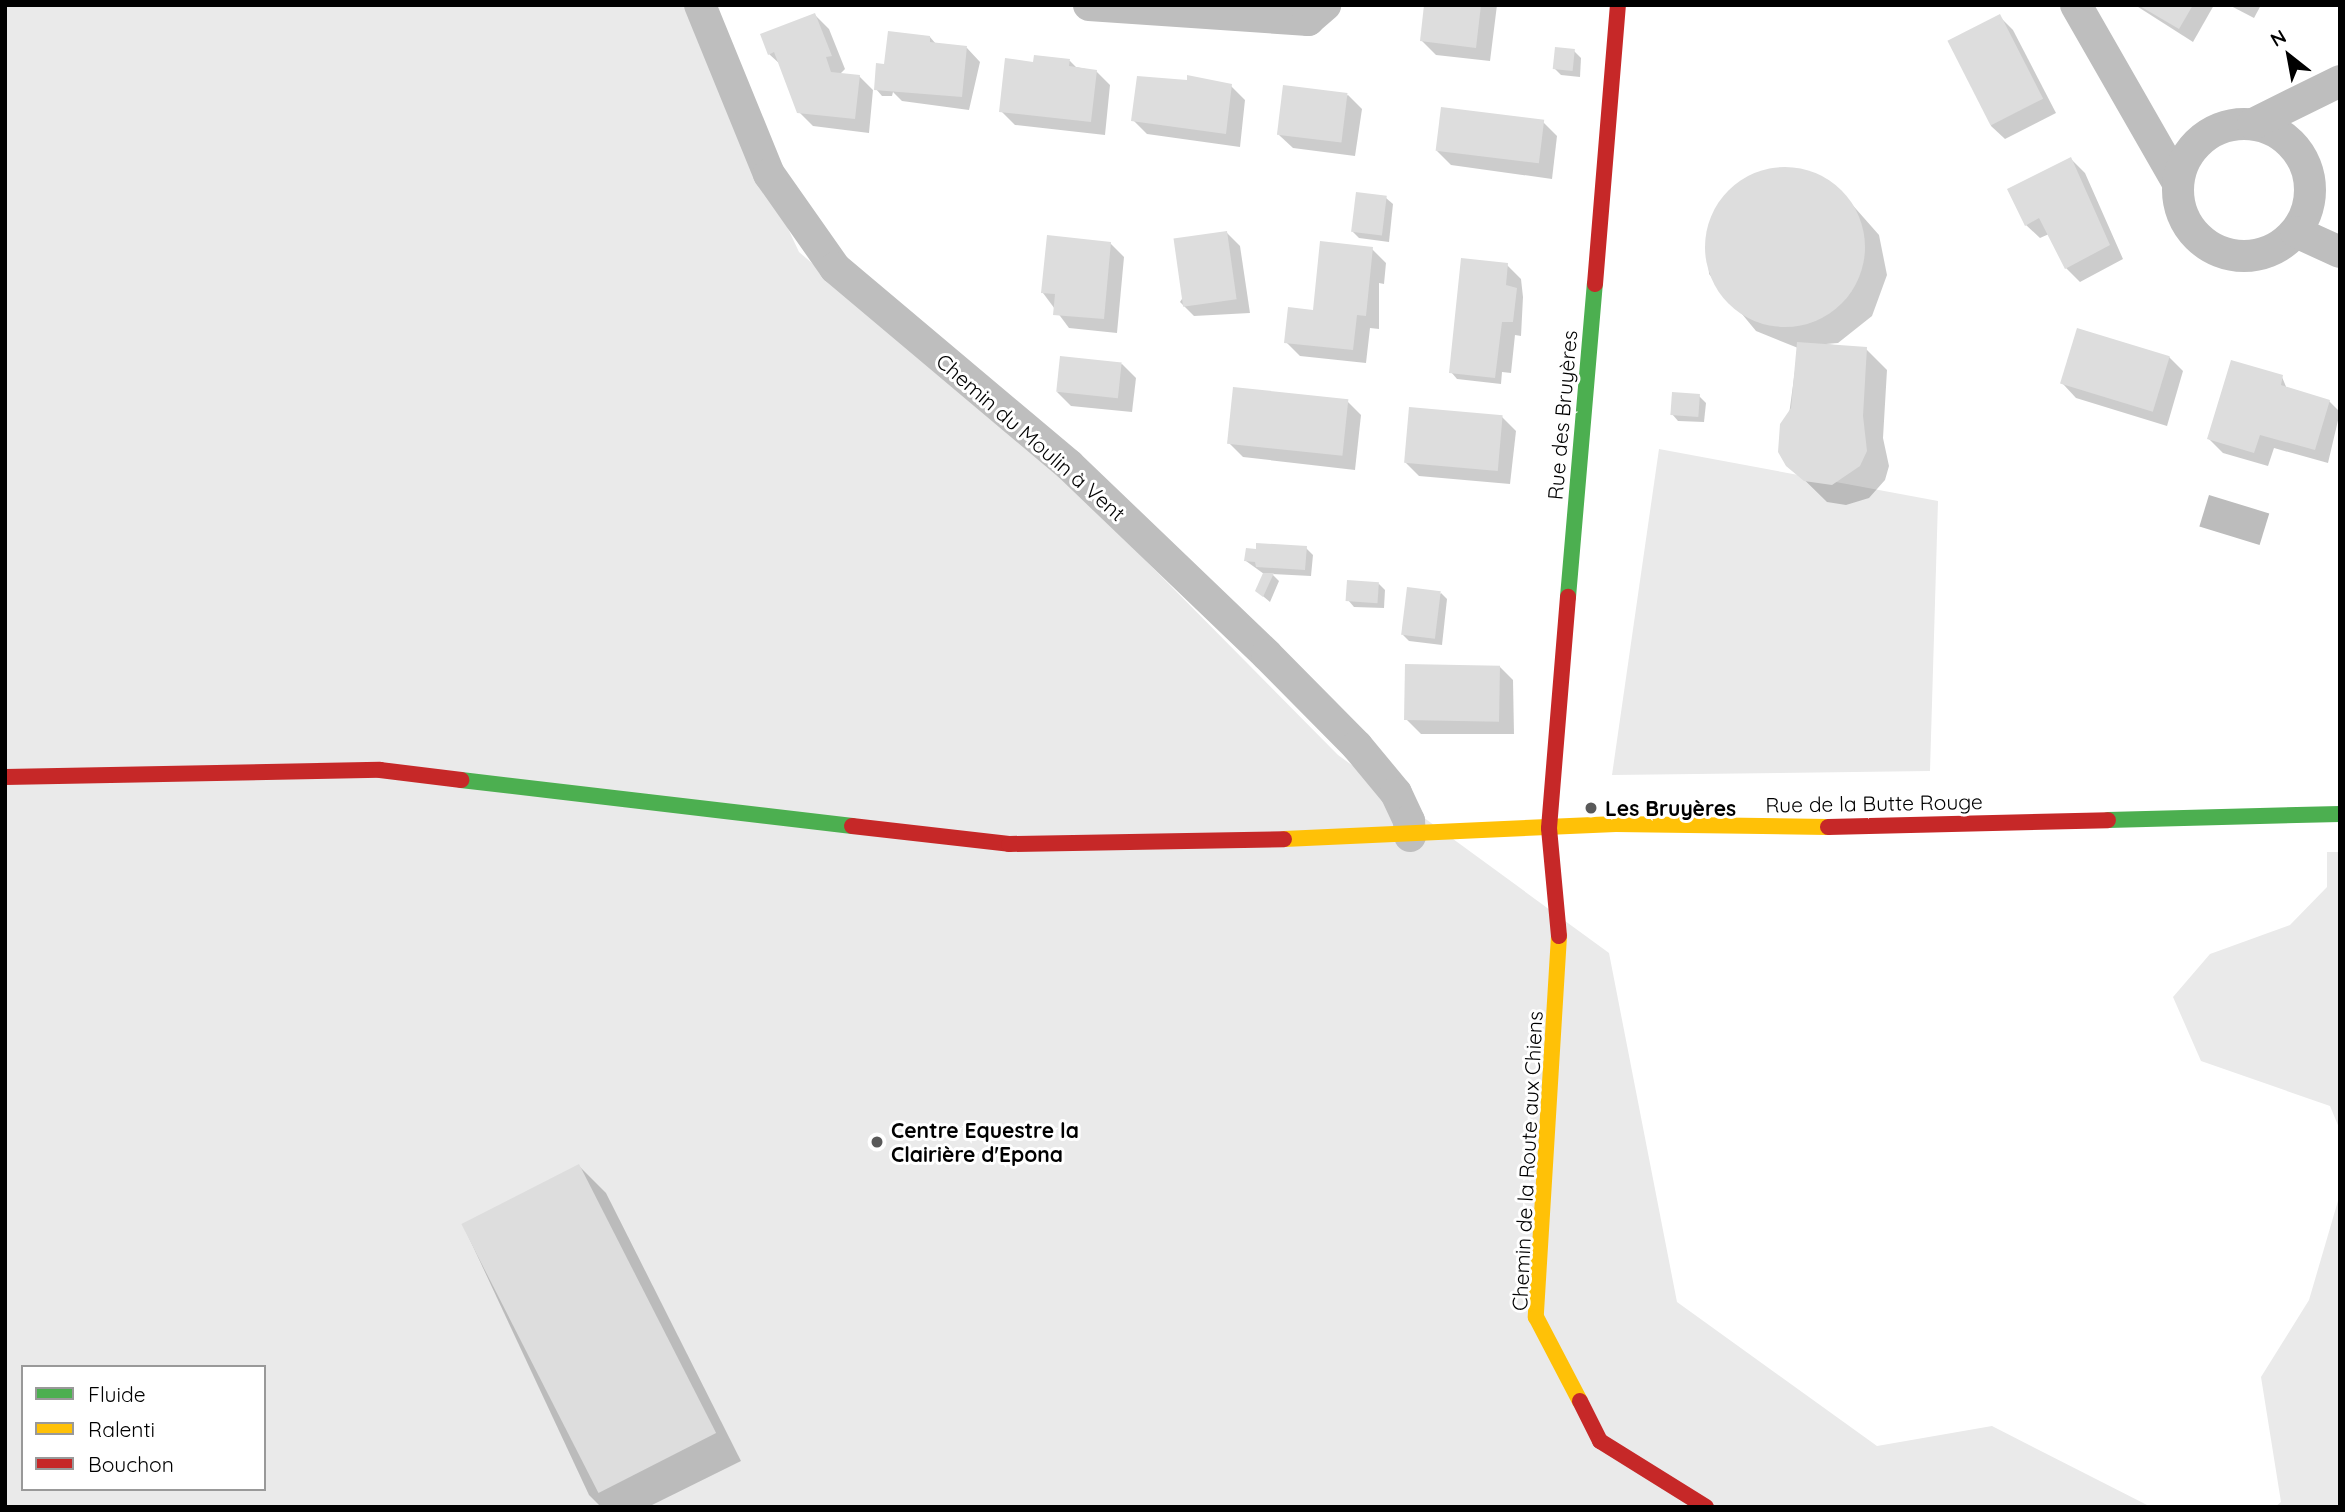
<!DOCTYPE html>
<meta charset="utf-8">
<style>
body{margin:0}
#map{position:relative;width:2345px;height:1512px;overflow:hidden;background:#fff;font-family:Quicksand,sans-serif}
div>[style]{position:absolute}
.green>*{inset:0;background:#eaeaea}
.water>*{inset:0;background:#bcbcbc;transform-origin:0 0}
.shadow>*{inset:0;background:#0003}
.building>*{inset:0;background:#ddd;transform-origin:0 0}
.round{border-radius:50%}
.street>*{height:32px;margin:-16px;padding:0 16px;transform-origin:16px;border-radius:16px;background:#bebebe}
.street>.ring{margin:-16px;padding:0;box-sizing:content-box;background:none;border:32px solid #bebebe;border-radius:50%}
.fast>*{height:16px;margin:-8px;padding:0 8px;transform-origin:8px;border-radius:8px;background:#4caf50}
.slow>*{height:16px;margin:-8px;padding:0 8px;transform-origin:8px;border-radius:8px;background:#ffc107}
.jam>*{height:16px;margin:-8px;padding:0 8px;transform-origin:8px;border-radius:8px;background:#c62828}
.dots>*{width:19px;height:19px;translate:-50% -50%;box-sizing:border-box;border:4px solid #fff;border-radius:50%}
span{translate:-50% -50%;white-space:nowrap;text-align:center;line-height:1.15;-webkit-text-stroke:6px #fff;paint-order:stroke}
.street-label{font-size:21px;color:#000}
.poi-label{font-size:21px;color:#000;font-weight:700}
.left{translate:0 -50%;text-align:left}
.frame{position:absolute;inset:0;border:7px solid #000;pointer-events:none}
.legend{position:absolute;left:21px;top:1365px;width:245px;height:126px;box-sizing:border-box;background:#fff;border:2px solid #999;margin:0;padding:9px 12px;list-style:none;font-size:21px;color:#000}
.legend li{display:flex;align-items:center;gap:14px;height:35px}
.legend b{width:35px;border:2px solid #999}
.north{position:absolute;left:2254px;top:21px;width:70px;height:70px;-webkit-text-stroke:5px #fff;paint-order:stroke;rotate:329deg;font-size:19px;font-weight:700;line-height:28px;text-align:center;color:#000}
.north::after{content:'';display:block;margin:auto;width:24px;height:32px;background:#000;clip-path:polygon(50% 0,100% 100%,50% 72%,0 100%)}
</style>
<div id="map">
<div class="green">
<i style="clip-path:polygon(evenodd,5px 5px,683px 5px,799px 252px,1073px 487px,1338px 755px,1609px 953px,1677px 1302px,1877px 1446px,1992px 1426px,2151px 1507px,5px 1507px,5px 5px,23px 1367px,264px 1367px,264px 1489px,23px 1489px,23px 1367px)"></i>
<i style="clip-path:polygon(1659px 449px,1938px 501px,1930px 771px,1612px 775px)"></i>
<i style="clip-path:polygon(2327px 852px,2340px 852px,2340px 1130px,2330px 1106px,2201px 1061px,2173px 997px,2210px 954px,2290px 925px,2327px 887px)"></i>
<i style="clip-path:polygon(2340px 1194px,2340px 1507px,2275px 1507px,2281px 1502px,2261px 1377px,2309px 1300px)"></i>
</div>
<div class="water">
<i style="left:2209px;top:495px;width:63px;height:33px;rotate:17deg"></i>
</div>
<div class="shadow">
<i style="clip-path:polygon(1426px 5px,1497px 5px,1490px 61px,1436px 55px,1422px 41px)"></i>
<i style="clip-path:polygon(2135px 5px,2214px 5px,2193px 42px)"></i>
<i style="clip-path:polygon(2229px 5px,2261px 5px,2254px 18px)"></i>
<i style="clip-path:polygon(815px 15px,829px 29px,845px 69px,840px 74px,859px 76px,873px 90px,869px 133px,813px 126px,799px 112px,781px 65px,769px 54px)"></i>
<i style="clip-path:polygon(1999px 16px,2013px 30px,2056px 113px,2005px 139px,1991px 126px)"></i>
<i style="clip-path:polygon(930px 37px,936px 44px,967px 48px,980px 62px,969px 110px,902px 101px,893px 92px,892px 96px,882px 96px,876px 89px,889px 66px)"></i>
<i style="clip-path:polygon(1574px 51px,1581px 58px,1580px 77px,1561px 75px,1554px 68px)"></i>
<i style="clip-path:polygon(1070px 61px,1076px 67px,1096px 71px,1110px 85px,1105px 135px,1015px 125px,1001px 111px,1035px 64px)"></i>
<i style="clip-path:polygon(1188px 77px,1231px 86px,1245px 100px,1240px 147px,1147px 134px,1133px 120px,1188px 81px)"></i>
<i style="clip-path:polygon(1348px 95px,1362px 109px,1355px 156px,1293px 148px,1279px 135px)"></i>
<i style="clip-path:polygon(1543px 122px,1557px 136px,1552px 179px,1451px 165px,1437px 151px)"></i>
<i style="clip-path:polygon(2071px 159px,2085px 173px,2123px 259px,2080px 282px,2066px 268px,2049px 234px,2040px 238px,2026px 225px)"></i>
<i style="clip-path:polygon(1787px 168px,1828px 180px,1849px 201px,1879px 235px,1887px 275px,1872px 316px,1838px 343px,1826px 344px,1866px 349px,1887px 370px,1883px 438px,1889px 466px,1885px 480px,1869px 498px,1846px 505px,1827px 502px,1783px 459px,1798px 348px,1756px 331px,1709px 274px,1707px 231px,1728px 193px,1745px 179px)"></i>
<i style="clip-path:polygon(1386px 198px,1393px 204px,1389px 242px,1359px 238px,1353px 232px)"></i>
<i style="clip-path:polygon(1226px 232px,1240px 246px,1250px 313px,1194px 316px,1180px 302px)"></i>
<i style="clip-path:polygon(1110px 243px,1124px 257px,1117px 333px,1069px 328px,1043px 293px)"></i>
<i style="clip-path:polygon(1372px 249px,1386px 263px,1384px 284px,1379px 283px,1379px 329px,1370px 328px,1366px 363px,1300px 356px,1286px 342px)"></i>
<i style="clip-path:polygon(1507px 265px,1521px 279px,1523px 297px,1521px 336px,1515px 335px,1511px 373px,1502px 372px,1501px 384px,1457px 379px,1451px 372px)"></i>
<i style="clip-path:polygon(2169px 357px,2183px 371px,2167px 426px,2076px 398px,2063px 384px)"></i>
<i style="clip-path:polygon(1122px 364px,1136px 378px,1132px 412px,1071px 406px,1057px 392px)"></i>
<i style="clip-path:polygon(2282px 377px,2287px 389px,2329px 401px,2340px 412px,2328px 463px,2274px 448px,2268px 466px,2223px 453px,2209px 439px)"></i>
<i style="clip-path:polygon(1699px 396px,1706px 403px,1704px 422px,1678px 421px,1672px 414px)"></i>
<i style="clip-path:polygon(1347px 401px,1361px 415px,1355px 470px,1243px 457px,1229px 443px)"></i>
<i style="clip-path:polygon(1502px 417px,1516px 431px,1510px 484px,1419px 476px,1405px 462px)"></i>
<i style="clip-path:polygon(1306px 548px,1313px 555px,1311px 576px,1272px 574px,1279px 581px,1270px 602px,1264px 597px,1257px 591px,1264px 574px,1246px 561px)"></i>
<i style="clip-path:polygon(1379px 584px,1385px 590px,1384px 608px,1354px 607px,1348px 600px)"></i>
<i style="clip-path:polygon(1441px 593px,1447px 599px,1442px 645px,1409px 641px,1403px 635px)"></i>
<i style="clip-path:polygon(1499px 666px,1513px 680px,1514px 734px,1421px 734px,1407px 720px)"></i>
<i style="clip-path:polygon(579px 1166px,606px 1193px,741px 1461px,648px 1507px,601px 1507px,589px 1495px,463px 1225px)"></i>
</div>
<div class="building">
<i style="clip-path:polygon(1424px 5px,1481px 5px,1476px 48px,1420px 41px)"></i>
<i style="clip-path:polygon(2138px 5px,2193px 5px,2179px 29px)"></i>
<i style="clip-path:polygon(815px 13px,832px 56px,826px 57px,831px 72px,860px 75px,855px 119px,797px 113px,774px 52px,768px 55px,760px 34px)"></i>
<i style="left:2000px;top:14px;width:95px;height:59px;rotate:63deg"></i>
<i style="clip-path:polygon(888px 31px,930px 36px,930px 42px,967px 46px,962px 97px,874px 90px,876px 63px,884px 64px)"></i>
<i style="left:1555px;top:47px;width:20px;height:22px;rotate:6deg"></i>
<i style="clip-path:polygon(1034px 55px,1070px 59px,1069px 66px,1097px 70px,1091px 122px,999px 112px,1005px 58px,1033px 62px)"></i>
<i style="clip-path:polygon(1187px 75px,1232px 84px,1226px 134px,1131px 121px,1137px 76px,1187px 80px)"></i>
<i style="left:1283px;top:85px;width:65px;height:50px;rotate:7deg"></i>
<i style="left:1441px;top:107px;width:104px;height:44px;rotate:7deg"></i>
<i style="clip-path:polygon(2071px 157px,2110px 245px,2065px 269px,2039px 218px,2025px 226px,2007px 189px)"></i>
<i class="round" style="left:1705px;top:167px;width:160px;height:160px"></i>
<i style="left:1356px;top:192px;width:31px;height:40px;rotate:7deg"></i>
<i style="left:1227px;top:231px;width:69px;height:54px;rotate:82deg"></i>
<i style="clip-path:polygon(1047px 235px,1111px 242px,1104px 319px,1053px 315px,1055px 294px,1041px 293px)"></i>
<i style="clip-path:polygon(1320px 241px,1373px 247px,1366px 316px,1357px 315px,1353px 350px,1284px 343px,1288px 307px,1313px 310px)"></i>
<i style="clip-path:polygon(1461px 258px,1508px 263px,1506px 285px,1517px 288px,1513px 322px,1502px 322px,1495px 378px,1449px 373px)"></i>
<i style="left:2077px;top:328px;width:97px;height:58px;rotate:17deg"></i>
<i style="clip-path:polygon(1797px 342px,1867px 347px,1863px 416px,1867px 451px,1860px 466px,1832px 485px,1804px 481px,1786px 466px,1778px 452px,1780px 424px,1791px 408px)"></i>
<i style="left:1060px;top:356px;width:62px;height:36px;rotate:6deg"></i>
<i style="clip-path:polygon(2231px 360px,2283px 375px,2281px 385px,2330px 400px,2315px 450px,2260px 435px,2254px 453px,2207px 439px)"></i>
<i style="left:1233px;top:387px;width:116px;height:57px;rotate:6deg"></i>
<i style="left:1672px;top:392px;width:28px;height:23px;rotate:4deg"></i>
<i style="left:1409px;top:407px;width:94px;height:56px;rotate:5deg"></i>
<i style="clip-path:polygon(1256px 543px,1307px 546px,1305px 570px,1256px 567px,1255px 562px,1244px 561px,1246px 548px,1256px 549px)"></i>
<i style="clip-path:polygon(1263px 573px,1274px 573px,1263px 597px,1255px 591px)"></i>
<i style="left:1347px;top:580px;width:32px;height:21px;rotate:4deg"></i>
<i style="left:1407px;top:587px;width:34px;height:48px;rotate:7deg"></i>
<i style="left:1405px;top:664px;width:95px;height:56px;rotate:1deg"></i>
<i style="left:579px;top:1164px;width:302px;height:132px;rotate:63deg"></i>
</div>
<div class="street">
<i style="left:700px;top:5px;width:183px;rotate:67.8deg"></i>
<i style="left:769px;top:174px;width:115px;rotate:54.9deg"></i>
<i style="left:835px;top:268px;width:306px;rotate:40.1deg"></i>
<i style="left:1069px;top:465px;width:274px;rotate:43.8deg"></i>
<i style="left:1267px;top:655px;width:128px;rotate:45.3deg"></i>
<i style="left:1357px;top:746px;width:61px;rotate:50.3deg"></i>
<i style="left:1396px;top:793px;width:31px;rotate:65deg"></i>
<i style="left:1409px;top:821px;width:15px;rotate:86deg"></i>
<i style="left:1089px;top:5px;width:220px;rotate:3.9deg"></i>
<i style="left:1308px;top:20px;width:23px;rotate:-41deg"></i>
<i style="left:2076px;top:5px;width:205px;rotate:60.2deg"></i>
<i class="ring" style="left:2178px;top:124px;width:100px;height:100px"></i>
<i style="left:2253px;top:124px;width:97px;rotate:-26.3deg"></i>
<i style="left:2296px;top:232px;width:48px;rotate:24.4deg"></i>
</div>
<div class="fast">
<i style="left:1568px;top:597px;width:314px;rotate:-85.1deg"></i>
<i style="left:461px;top:780px;width:394px;rotate:6.7deg"></i>
<i style="left:2108px;top:820px;width:232px;rotate:-1.5deg"></i>
</div>
<div class="slow">
<i style="left:1284px;top:839px;width:332px;rotate:-2.6deg"></i>
<i style="left:1616px;top:824px;width:212px;rotate:0.8deg"></i>
<i style="left:1559px;top:936px;width:382px;rotate:93.5deg"></i>
<i style="left:1536px;top:1317px;width:95px;rotate:62.4deg"></i>
</div>
<div class="jam">
<i style="left:1595px;top:284px;width:280px;rotate:-85.3deg"></i>
<i style="left:5px;top:777px;width:375px;rotate:-1.1deg"></i>
<i style="left:380px;top:770px;width:82px;rotate:7deg"></i>
<i style="left:852px;top:826px;width:158px;rotate:6.5deg"></i>
<i style="left:1009px;top:844px;width:275px;rotate:-1deg"></i>
<i style="left:1828px;top:827px;width:280px;rotate:-1.4deg"></i>
<i style="left:1559px;top:936px;width:108px;rotate:-95.3deg"></i>
<i style="left:1549px;top:828px;width:232px;rotate:-85.3deg"></i>
<i style="left:1580px;top:1401px;width:45px;rotate:63.4deg"></i>
<i style="left:1600px;top:1441px;width:125px;rotate:31.9deg"></i>
</div>
<div class="dots">
<i style="left:1591px;top:808px;background:#595959"></i>
<i style="left:877px;top:1142px;background:#595959"></i>
</div>
<div class="street-label">
<span style="left:1562px;top:415px;rotate:-85deg">Rue des Bruyères</span>
<span style="left:1031px;top:437px;rotate:41deg">Chemin du Moulin à Vent</span>
<span style="left:1874px;top:803px;rotate:-1deg">Rue de la Butte Rouge</span>
<span style="left:1527px;top:1161px;rotate:-87deg">Chemin de la Route aux Chiens</span>
</div>
<div class="poi-label">
<span class="left" style="left:1605px;top:808px">Les Bruyères</span>
<span class="left" style="left:891px;top:1142px">Centre Equestre la<br>Clairière d'Epona</span>
</div>
<div class="frame"></div>
<ul class="legend">
<li><b style="height:9px;background:#4caf50"></b>Fluide</li>
<li><b style="height:9px;background:#ffc107"></b>Ralenti</li>
<li><b style="height:9px;background:#c62828"></b>Bouchon</li>
</ul>
<div class="north">N</div>
</div>
